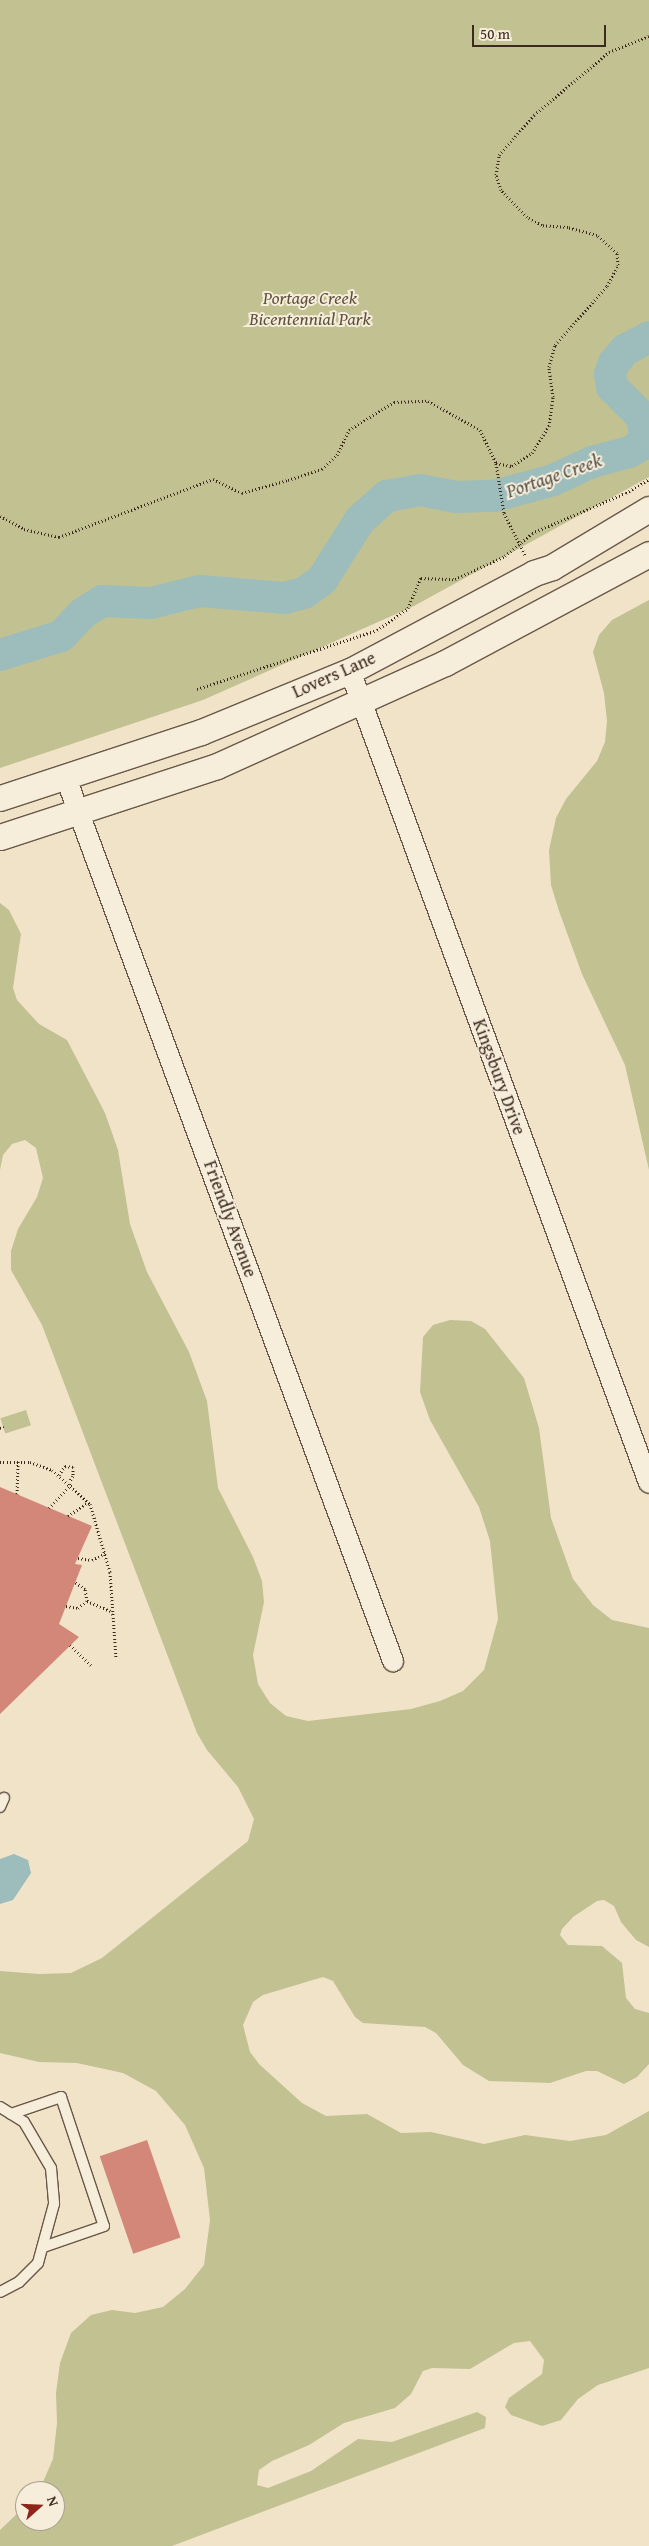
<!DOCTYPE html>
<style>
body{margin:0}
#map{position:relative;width:649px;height:2546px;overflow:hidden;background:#f1e3c8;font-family:"Gentium Book Plus",serif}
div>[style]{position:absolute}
.green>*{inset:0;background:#c1c192;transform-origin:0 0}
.water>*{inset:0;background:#9cbdbb}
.river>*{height:32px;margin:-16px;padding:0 16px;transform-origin:16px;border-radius:16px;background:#9cbdbb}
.building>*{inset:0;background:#d28778;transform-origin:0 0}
.path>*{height:3px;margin-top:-1.5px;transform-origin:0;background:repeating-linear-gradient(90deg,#3c2a1f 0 1px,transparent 0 3.5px)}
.roads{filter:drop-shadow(1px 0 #695849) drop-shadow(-1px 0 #695849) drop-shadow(0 1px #695849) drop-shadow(0 -1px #695849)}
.service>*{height:10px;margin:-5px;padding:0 5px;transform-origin:5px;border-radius:5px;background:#f6eddb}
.minor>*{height:20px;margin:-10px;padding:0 10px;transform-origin:10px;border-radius:10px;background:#f6eddb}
.tertiary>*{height:25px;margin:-12.5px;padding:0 12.5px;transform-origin:12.5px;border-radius:12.5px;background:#f6eddb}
span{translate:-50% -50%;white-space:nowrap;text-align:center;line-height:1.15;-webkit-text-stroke:4px #f6eddb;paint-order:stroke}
.park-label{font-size:18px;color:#5d503c;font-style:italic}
.street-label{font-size:18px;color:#3c2a1f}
.water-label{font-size:19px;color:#544f46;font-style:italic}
.north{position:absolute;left:15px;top:2481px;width:50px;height:50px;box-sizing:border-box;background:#f6eddb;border:1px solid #ac9f90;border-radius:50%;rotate:70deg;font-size:14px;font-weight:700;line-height:20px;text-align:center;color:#3c2a1f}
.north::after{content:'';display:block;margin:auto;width:18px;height:22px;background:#8f2418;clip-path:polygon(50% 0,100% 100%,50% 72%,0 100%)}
.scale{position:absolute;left:472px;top:25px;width:134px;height:22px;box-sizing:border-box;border:2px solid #3c2a1f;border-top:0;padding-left:6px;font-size:15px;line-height:18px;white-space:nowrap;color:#3c2a1f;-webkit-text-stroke:4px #f6eddb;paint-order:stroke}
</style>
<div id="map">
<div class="green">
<i style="clip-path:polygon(0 0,649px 0,649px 477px,414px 606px,203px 700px,0 768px)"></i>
<i style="clip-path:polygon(649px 600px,649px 1170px,625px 1065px,582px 974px,559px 911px,551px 885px,549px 850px,556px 818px,566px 799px,597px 761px,605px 742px,607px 721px,604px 693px,593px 652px,599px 635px,612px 620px)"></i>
<i style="clip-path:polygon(0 903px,9px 910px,21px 934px,13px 988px,17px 1000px,39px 1024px,67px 1040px,105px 1113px,118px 1150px,130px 1224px,147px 1272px,189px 1352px,207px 1401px,218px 1488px,253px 1557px,262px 1581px,264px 1602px,253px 1655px,258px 1684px,270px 1703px,286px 1716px,308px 1721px,411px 1709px,440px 1701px,463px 1691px,484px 1670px,498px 1619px,490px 1541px,479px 1507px,430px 1420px,420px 1392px,423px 1337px,433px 1325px,450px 1320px,471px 1321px,485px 1329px,524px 1378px,539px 1428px,551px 1518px,573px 1579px,593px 1605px,612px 1620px,649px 1628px,649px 1947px,636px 1940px,621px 1922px,614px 1906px,604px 1900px,597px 1901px,573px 1917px,562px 1929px,560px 1935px,568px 1945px,602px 1946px,622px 1963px,626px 1998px,635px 2009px,649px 2013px,649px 2064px,637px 2077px,624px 2084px,597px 2071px,586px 2071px,550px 2083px,489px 2081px,463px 2065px,436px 2033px,425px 2027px,363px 2023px,355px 2017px,333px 1981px,323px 1977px,263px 1995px,253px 2002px,243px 2025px,250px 2052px,259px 2064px,302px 2103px,326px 2116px,367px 2114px,401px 2133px,431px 2132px,484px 2144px,525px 2135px,570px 2141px,606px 2135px,649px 2111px,649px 2368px,598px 2385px,578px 2399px,561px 2420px,542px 2426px,511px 2415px,505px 2407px,509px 2398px,542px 2374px,544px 2360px,530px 2341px,514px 2343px,470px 2369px,432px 2368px,423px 2371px,411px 2394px,395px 2408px,344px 2423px,309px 2445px,272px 2461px,259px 2470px,257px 2485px,268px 2488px,311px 2471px,358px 2439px,392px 2442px,477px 2412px,486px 2417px,485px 2428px,172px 2546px,0 2546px,0 2530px,25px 2506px,25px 2521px,55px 2521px,55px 2491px,39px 2491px,53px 2459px,57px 2423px,56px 2393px,60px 2363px,71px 2333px,91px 2315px,112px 2310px,135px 2313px,163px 2307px,185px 2289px,204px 2265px,210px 2220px,204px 2168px,185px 2125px,156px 2091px,123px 2073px,77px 2063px,39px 2062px,0 2053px,0 1971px,39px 1974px,71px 1973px,102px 1958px,248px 1841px,254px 1819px,238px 1787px,207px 1750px,197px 1733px,42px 1325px,11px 1270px,11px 1251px,18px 1229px,37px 1197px,43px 1178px,36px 1148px,25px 1140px,12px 1144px,3px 1155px,0 1170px)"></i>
<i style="left:26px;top:1410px;width:16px;height:27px;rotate:72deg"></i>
</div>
<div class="water">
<i style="clip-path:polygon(14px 1854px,28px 1860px,31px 1873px,13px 1900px,0 1904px,0 1859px)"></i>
</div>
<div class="river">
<i style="left:0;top:655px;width:64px;rotate:-17.3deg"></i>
<i style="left:61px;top:636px;width:32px;rotate:-46deg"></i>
<i style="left:83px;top:613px;width:22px;rotate:-32deg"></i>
<i style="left:102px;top:601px;width:49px;rotate:2.3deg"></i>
<i style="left:151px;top:603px;width:50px;rotate:-13.8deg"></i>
<i style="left:200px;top:591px;width:85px;rotate:4.7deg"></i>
<i style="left:285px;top:598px;width:20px;rotate:-15deg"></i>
<i style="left:304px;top:593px;width:22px;rotate:-36deg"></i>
<i style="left:322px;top:580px;width:71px;rotate:-57.7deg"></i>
<i style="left:360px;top:520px;width:36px;rotate:-42deg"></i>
<i style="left:387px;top:496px;width:34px;rotate:-10deg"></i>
<i style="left:420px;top:490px;width:38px;rotate:11deg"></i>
<i style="left:457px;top:497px;width:38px;rotate:-2deg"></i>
<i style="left:495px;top:496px;width:60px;rotate:-15.4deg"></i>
<i style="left:553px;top:480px;width:43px;rotate:-24.8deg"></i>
<i style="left:592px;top:462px;width:38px;rotate:-15deg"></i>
<i style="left:629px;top:452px;width:13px;rotate:-29deg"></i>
<i style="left:640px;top:446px;width:11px;rotate:-68deg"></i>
<i style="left:644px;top:436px;width:12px;rotate:-90deg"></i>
<i style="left:644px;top:424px;width:11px;rotate:-117deg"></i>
<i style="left:639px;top:414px;width:38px;rotate:-135deg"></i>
<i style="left:612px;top:387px;width:13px;rotate:-99deg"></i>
<i style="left:610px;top:374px;width:12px;rotate:-70deg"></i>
<i style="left:614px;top:363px;width:17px;rotate:-50deg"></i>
<i style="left:625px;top:350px;width:27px;rotate:-28deg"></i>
</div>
<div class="building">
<i style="clip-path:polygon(0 1487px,92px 1526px,75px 1564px,82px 1565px,59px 1624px,79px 1637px,0 1714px)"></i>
<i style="left:147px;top:2140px;width:103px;height:50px;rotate:71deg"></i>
</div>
<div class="path">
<i style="left:496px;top:463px;width:51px;rotate:80.9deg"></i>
<i style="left:504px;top:513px;width:47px;rotate:63.4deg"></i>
<i style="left:0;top:516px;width:27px;rotate:28deg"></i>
<i style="left:24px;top:529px;width:36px;rotate:13deg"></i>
<i style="left:59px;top:537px;width:165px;rotate:-20.6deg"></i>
<i style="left:213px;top:479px;width:32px;rotate:26deg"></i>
<i style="left:242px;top:493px;width:48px;rotate:-15.8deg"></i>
<i style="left:288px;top:480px;width:36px;rotate:-18deg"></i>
<i style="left:322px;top:469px;width:21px;rotate:-43deg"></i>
<i style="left:337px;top:455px;width:28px;rotate:-64deg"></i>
<i style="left:349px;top:430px;width:53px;rotate:-31.9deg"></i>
<i style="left:394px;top:402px;width:34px;rotate:-2deg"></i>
<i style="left:428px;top:401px;width:60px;rotate:29.1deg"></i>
<i style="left:480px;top:430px;width:37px;rotate:64deg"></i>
<i style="left:496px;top:463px;width:16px;rotate:11deg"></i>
<i style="left:512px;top:466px;width:24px;rotate:-33deg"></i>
<i style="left:532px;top:453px;width:32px;rotate:-58deg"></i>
<i style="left:549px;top:426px;width:29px;rotate:-82deg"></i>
<i style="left:553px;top:397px;width:30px;rotate:-98deg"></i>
<i style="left:549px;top:367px;width:23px;rotate:-75deg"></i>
<i style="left:555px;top:345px;width:79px;rotate:-48.6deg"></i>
<i style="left:607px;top:286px;width:24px;rotate:-62deg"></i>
<i style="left:618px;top:265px;width:12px;rotate:-95deg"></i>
<i style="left:617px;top:253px;width:27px;rotate:-138deg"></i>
<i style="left:597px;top:235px;width:30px;rotate:-165deg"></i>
<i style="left:568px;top:227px;width:26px;rotate:-176deg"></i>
<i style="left:542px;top:225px;width:17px;rotate:-152deg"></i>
<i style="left:527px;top:217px;width:37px;rotate:-134deg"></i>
<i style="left:501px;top:190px;width:16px;rotate:-108deg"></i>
<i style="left:496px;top:175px;width:20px;rotate:-81deg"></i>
<i style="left:499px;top:155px;width:53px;rotate:-48.8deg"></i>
<i style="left:534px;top:115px;width:98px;rotate:-40deg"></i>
<i style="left:609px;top:52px;width:43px;rotate:-21.8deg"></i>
<i style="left:197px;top:689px;width:189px;rotate:-18.1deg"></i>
<i style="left:377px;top:630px;width:38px;rotate:-35deg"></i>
<i style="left:408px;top:608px;width:33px;rotate:-67deg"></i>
<i style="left:421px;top:578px;width:34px;rotate:2deg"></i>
<i style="left:455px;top:579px;width:55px;rotate:-24.7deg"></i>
<i style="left:505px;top:556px;width:35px;rotate:-40deg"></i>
<i style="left:532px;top:533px;width:102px;rotate:-23.1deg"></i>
<i style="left:626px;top:493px;width:27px;rotate:-31deg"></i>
<i style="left:0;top:1428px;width:4px;rotate:-14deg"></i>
<i style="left:0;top:1462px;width:30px"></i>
<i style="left:30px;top:1462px;width:23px;rotate:20deg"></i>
<i style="left:52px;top:1470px;width:51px;rotate:41.8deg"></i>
<i style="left:90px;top:1504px;width:71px;rotate:73.6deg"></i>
<i style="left:110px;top:1572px;width:86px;rotate:86deg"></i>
<i style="left:59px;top:1475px;width:11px;rotate:-56deg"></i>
<i style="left:65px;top:1466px;width:8px;rotate:7deg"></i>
<i style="left:73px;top:1467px;width:9px;rotate:90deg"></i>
<i style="left:73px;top:1476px;width:7px;rotate:124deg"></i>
<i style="left:17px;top:1494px;width:33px;rotate:-88deg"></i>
<i style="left:49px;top:1508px;width:33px;rotate:-47deg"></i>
<i style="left:68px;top:1516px;width:24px;rotate:-35deg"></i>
<i style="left:78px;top:1558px;width:14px;rotate:8deg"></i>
<i style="left:92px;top:1560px;width:16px;rotate:-27deg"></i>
<i style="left:87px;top:1601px;width:28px;rotate:23deg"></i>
<i style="left:66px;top:1606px;width:12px;rotate:9deg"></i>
<i style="left:78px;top:1608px;width:11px;rotate:-38deg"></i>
<i style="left:87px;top:1601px;width:12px;rotate:-99deg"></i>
<i style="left:85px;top:1589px;width:12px;rotate:-145deg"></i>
<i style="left:70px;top:1645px;width:30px;rotate:44deg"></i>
</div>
<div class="roads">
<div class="service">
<i style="left:0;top:1807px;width:10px;rotate:-66deg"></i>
<i style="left:0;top:2107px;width:28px;rotate:32deg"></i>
<i style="left:24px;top:2122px;width:53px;rotate:59.6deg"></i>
<i style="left:51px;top:2168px;width:36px;rotate:85deg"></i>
<i style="left:54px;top:2204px;width:61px;rotate:105.2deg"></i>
<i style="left:38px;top:2263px;width:27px;rotate:135deg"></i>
<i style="left:19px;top:2282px;width:21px;rotate:152deg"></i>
<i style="left:11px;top:2114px;width:53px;rotate:-18.8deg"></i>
<i style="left:61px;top:2097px;width:136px;rotate:71.6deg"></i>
<i style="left:104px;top:2226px;width:65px;rotate:161deg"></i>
</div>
<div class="minor">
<i style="left:350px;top:671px;width:865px;rotate:69.78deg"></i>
<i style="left:66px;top:778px;width:942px;rotate:69.68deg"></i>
</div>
<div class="tertiary">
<i style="left:0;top:798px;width:212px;rotate:-18.2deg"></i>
<i style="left:201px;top:732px;width:161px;rotate:-22.3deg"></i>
<i style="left:350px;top:671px;width:208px;rotate:-28deg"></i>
<i style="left:534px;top:573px;width:19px;rotate:-18deg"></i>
<i style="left:552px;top:567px;width:113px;rotate:-30.9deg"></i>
<i style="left:0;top:837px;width:228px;rotate:-18.1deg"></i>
<i style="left:217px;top:766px;width:250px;rotate:-24.3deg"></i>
<i style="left:445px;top:663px;width:231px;rotate:-28.1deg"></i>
</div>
</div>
<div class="park-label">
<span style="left:310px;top:309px">Portage Creek<br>Bicentennial Park</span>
</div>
<div class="street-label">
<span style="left:334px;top:675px;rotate:-24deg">Lovers Lane</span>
<span style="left:499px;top:1077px;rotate:70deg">Kingsbury Drive</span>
<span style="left:230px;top:1219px;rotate:70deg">Friendly Avenue</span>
</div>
<div class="water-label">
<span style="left:554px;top:476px;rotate:-19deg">Portage Creek</span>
</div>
<div class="north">N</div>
<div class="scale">50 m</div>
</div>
